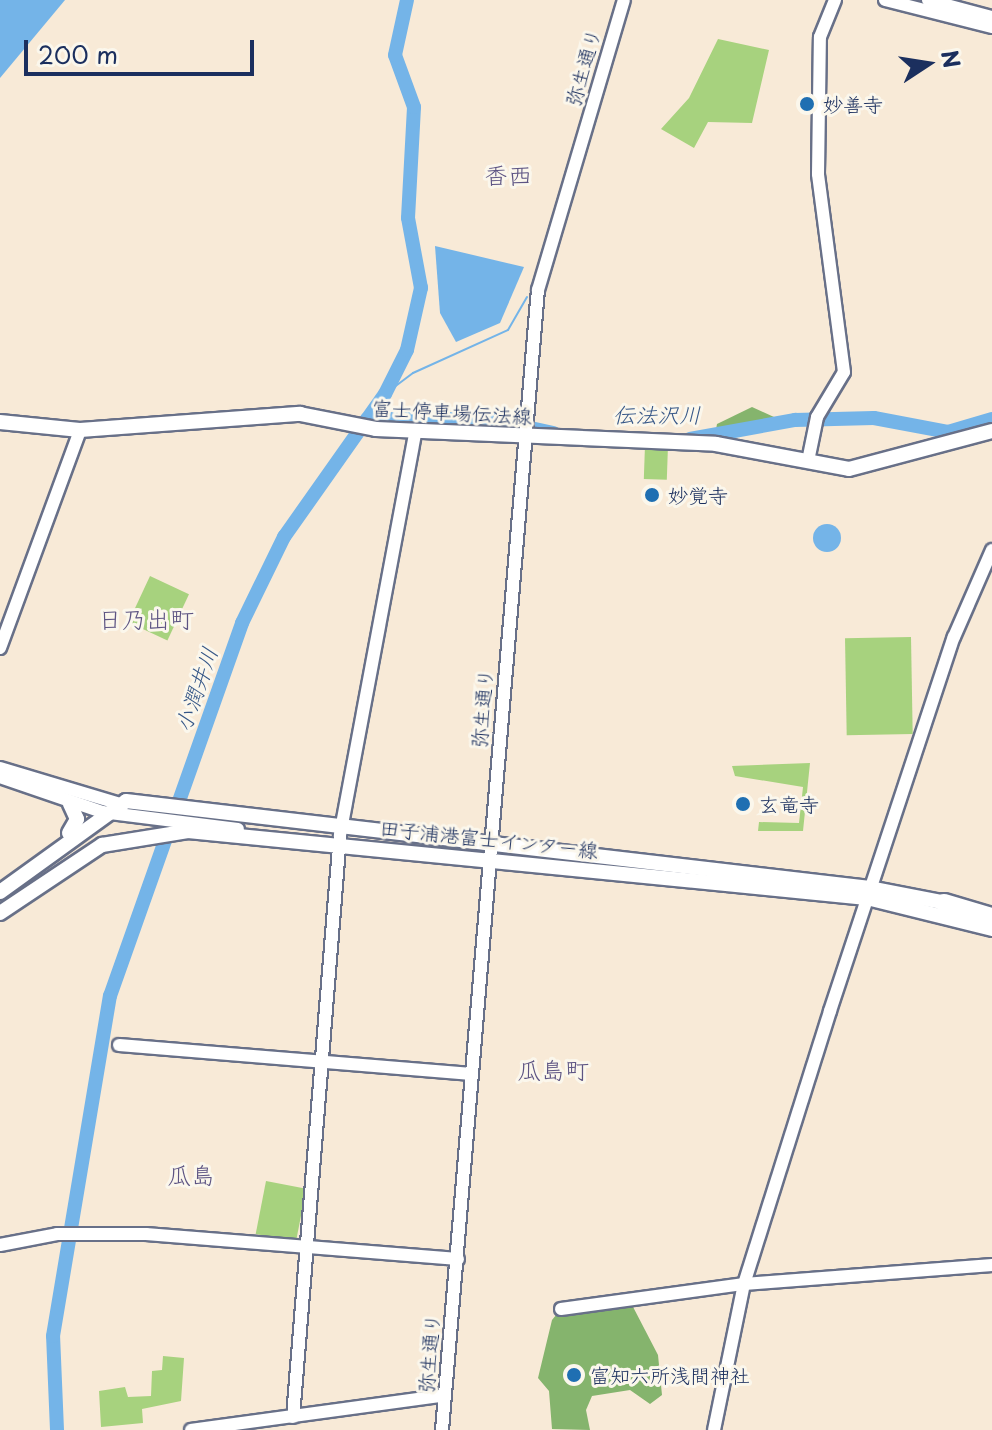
<!DOCTYPE html>
<meta charset="utf-8">
<style>
body{margin:0}
#map{position:relative;width:992px;height:1430px;overflow:hidden;background:#f8ead7;font-family:"Playpen Sans","Klee One",sans-serif}
div>[style]{position:absolute}
.green>*{inset:0;background:#a7d27e;transform-origin:0 0}
.forest>*{inset:0;background:#85b46d}
.water>*{inset:0;background:#74b4e8}
.round{border-radius:50%}
.stream>*{height:2px;margin:-1px;padding:0 1px;transform-origin:1px;border-radius:1px;background:#74b4e8}
.river>*{height:14px;margin:-7px;padding:0 7px;transform-origin:7px;border-radius:7px;background:#74b4e8}
.roads{filter:drop-shadow(2px 0 #687088) drop-shadow(-2px 0 #687088) drop-shadow(0 2px #687088) drop-shadow(0 -2px #687088)}
.tertiary>*{height:12px;margin:-6px;padding:0 6px;transform-origin:6px;border-radius:6px;background:#fff}
.secondary>*{height:14px;margin:-7px;padding:0 7px;transform-origin:7px;border-radius:7px;background:#fff}
.motorway>*{height:18px;margin:-9px;padding:0 9px;transform-origin:9px;border-radius:9px;background:#fff}
.dots>*{width:22px;height:22px;translate:-50% -50%;box-sizing:border-box;border:4px solid #fbf7ec;border-radius:50%}
span{translate:-50% -50%;white-space:nowrap;text-align:center;line-height:1.15;-webkit-text-stroke:6px #fbf7ec;paint-order:stroke}
.street-label{font-size:20px;color:#1b2f5e}
.poi-label{font-size:20px;color:#1b2f5e}
.left{translate:0 -50%;text-align:left}
.water-label{font-size:22px;color:#365787;font-style:italic}
.quarter-label{font-size:24px;color:#5d5483}
.north{position:absolute;left:888px;top:24px;width:80px;height:80px;-webkit-text-stroke:6px #fbf7ec;paint-order:stroke;rotate:78deg;font-size:22px;font-weight:700;line-height:32px;text-align:center;color:#1b2f5e}
.north::after{content:'';display:block;margin:auto;width:28px;height:36px;background:#1b2f5e;clip-path:polygon(50% 0,100% 100%,50% 72%,0 100%)}
.scale{position:absolute;left:24px;top:40px;width:230px;height:36px;box-sizing:border-box;border:4px solid #1b2f5e;border-top:0;padding-left:10px;font-size:24px;line-height:28px;white-space:nowrap;color:#1b2f5e;-webkit-text-stroke:6px #fbf7ec;paint-order:stroke}
</style>
<div id="map">
<div class="green">
<i style="clip-path:polygon(718px 39px,769px 50px,752px 123px,708px 122px,694px 148px,661px 129px,689px 98px)"></i>
<i style="left:645px;top:445px;width:23px;height:34px;rotate:2deg"></i>
<i style="left:150px;top:576px;width:43px;height:51px;rotate:25deg"></i>
<i style="left:911px;top:637px;width:97px;height:66px;rotate:89deg"></i>
<i style="clip-path:polygon(810px 763px,803px 831px,758px 831px,759px 822px,799px 823px,803px 787px,735px 776px,732px 766px)"></i>
<i style="left:266px;top:1181px;width:41px;height:54px;rotate:11deg"></i>
<i style="clip-path:polygon(163px 1356px,184px 1358px,181px 1401px,142px 1409px,143px 1423px,101px 1427px,99px 1391px,125px 1387px,128px 1397px,151px 1396px,152px 1371px,162px 1370px)"></i>
</div>
<div class="forest">
<i style="clip-path:polygon(752px 407px,774px 417px,769px 428px,715px 435px,717px 424px)"></i>
<i style="clip-path:polygon(631px 1303px,658px 1355px,662px 1395px,650px 1404px,630px 1390px,592px 1396px,586px 1410px,590px 1430px,552px 1429px,549px 1391px,538px 1378px,552px 1320px,561px 1309px)"></i>
</div>
<div class="water">
<i style="clip-path:polygon(0 0,65px 0,0 78px)"></i>
<i style="clip-path:polygon(435px 246px,524px 267px,500px 323px,456px 342px,440px 313px)"></i>
<i class="round" style="left:813px;top:524px;width:28px;height:28px"></i>
</div>
<div class="stream">
<i style="left:385px;top:394px;width:35px;rotate:-37deg"></i>
<i style="left:413px;top:373px;width:104px;rotate:-24.4deg"></i>
<i style="left:508px;top:330px;width:38px;rotate:-60deg"></i>
</div>
<div class="river">
<i style="left:367px;top:419px;width:122px"></i>
<i style="left:489px;top:419px;width:66px;rotate:12.3deg"></i>
<i style="left:690px;top:439px;width:107px;rotate:-10.3deg"></i>
<i style="left:795px;top:420px;width:79px;rotate:-1.5deg"></i>
<i style="left:874px;top:418px;width:75px;rotate:10.7deg"></i>
<i style="left:948px;top:432px;width:46px;rotate:-16.5deg"></i>
<i style="left:57px;top:1430px;width:94px;rotate:-92.4deg"></i>
<i style="left:53px;top:1336px;width:345px;rotate:-80.5deg"></i>
<i style="left:110px;top:996px;width:396px;rotate:-70.5deg"></i>
<i style="left:242px;top:623px;width:96px;rotate:-64deg"></i>
<i style="left:284px;top:537px;width:175px;rotate:-54.8deg"></i>
<i style="left:385px;top:394px;width:49px;rotate:-63.4deg"></i>
<i style="left:407px;top:350px;width:64px;rotate:-77.3deg"></i>
<i style="left:421px;top:288px;width:71px;rotate:-100.5deg"></i>
<i style="left:408px;top:218px;width:111px;rotate:-86.9deg"></i>
<i style="left:414px;top:107px;width:55px;rotate:-110.1deg"></i>
<i style="left:395px;top:55px;width:56px;rotate:-77.7deg"></i>
</div>
<div class="roads">
<div class="tertiary">
<i style="left:885px;top:0;width:110px;rotate:14.2deg"></i>
<i style="left:928px;top:0;width:66px;rotate:14.9deg"></i>
<i style="left:808px;top:461px;width:45px;rotate:-78.4deg"></i>
<i style="left:817px;top:417px;width:52px;rotate:-59deg"></i>
<i style="left:844px;top:372px;width:200px;rotate:-97.5deg"></i>
<i style="left:818px;top:174px;width:137px;rotate:-89.2deg"></i>
<i style="left:820px;top:37px;width:40px;rotate:-68deg"></i>
<i style="left:0;top:648px;width:232px;rotate:-69.8deg"></i>
<i style="left:0;top:768px;width:122px;rotate:16.7deg"></i>
<i style="left:0;top:777px;width:108px;rotate:18.9deg"></i>
<i style="left:102px;top:812px;width:137px;rotate:7.1deg"></i>
<i style="left:119px;top:1045px;width:354px;rotate:4.7deg"></i>
<i style="left:0;top:1245px;width:58px;rotate:-10.9deg"></i>
<i style="left:57px;top:1234px;width:89px"></i>
<i style="left:146px;top:1234px;width:313px;rotate:4.6deg"></i>
<i style="left:561px;top:1309px;width:185px;rotate:-7.8deg"></i>
<i style="left:744px;top:1284px;width:249px;rotate:-4.4deg"></i>
<i style="left:293px;top:1417px;width:584px;rotate:-85.38deg"></i>
<i style="left:340px;top:835px;width:412px;rotate:-79.4deg"></i>
<i style="left:191px;top:1430px;width:256px;rotate:-7.8deg"></i>
<i style="left:442px;top:1430px;width:1144px;rotate:-85.19deg"></i>
<i style="left:538px;top:290px;width:302px;rotate:-73.5deg"></i>
<i style="left:714px;top:1430px;width:149px;rotate:-78.4deg"></i>
<i style="left:744px;top:1284px;width:286px;rotate:-72.5deg"></i>
<i style="left:830px;top:1011px;width:394px;rotate:-71.7deg"></i>
<i style="left:954px;top:637px;width:95px;rotate:-66.4deg"></i>
</div>
<div class="secondary">
<i style="left:0;top:422px;width:80px;rotate:5.7deg"></i>
<i style="left:80px;top:430px;width:221px;rotate:-4.2deg"></i>
<i style="left:300px;top:414px;width:77px;rotate:11.2deg"></i>
<i style="left:376px;top:429px;width:340px;rotate:2.5deg"></i>
<i style="left:716px;top:444px;width:135px;rotate:10.6deg"></i>
<i style="left:849px;top:469px;width:148px;rotate:-14.9deg"></i>
<i style="left:69px;top:833px;width:16px;rotate:-60deg"></i>
<i style="left:77px;top:819px;width:17px;rotate:-115deg"></i>
<i style="left:0;top:892px;width:155px;rotate:-35.8deg"></i>
<i style="left:126px;top:801px;width:749px;rotate:6.67deg"></i>
<i style="left:870px;top:888px;width:84px;rotate:11deg"></i>
<i style="left:0;top:913px;width:123px;rotate:-33.7deg"></i>
<i style="left:102px;top:845px;width:87px;rotate:-9.2deg"></i>
<i style="left:188px;top:831px;width:682px;rotate:5.64deg"></i>
<i style="left:867px;top:898px;width:129px;rotate:13.9deg"></i>
</div>
<div class="motorway">
<i style="left:944px;top:903px;width:50px;rotate:16.3deg"></i>
</div>
</div>
<div class="dots">
<i style="left:807px;top:104px;background:#1f6fb2"></i>
<i style="left:652px;top:495px;background:#1f6fb2"></i>
<i style="left:743px;top:804px;background:#1f6fb2"></i>
<i style="left:574px;top:1375px;background:#1f6fb2"></i>
</div>
<div class="street-label">
<span style="left:583px;top:67px;rotate:-74deg">弥生通り</span>
<span style="left:452px;top:412px;rotate:3deg">富士停車場伝法線</span>
<span style="left:482px;top:708px;rotate:-85deg">弥生通り</span>
<span style="left:489px;top:839px;rotate:6deg">田子浦港富士インター線</span>
<span style="left:429px;top:1353px;rotate:-85deg">弥生通り</span>
</div>
<div class="poi-label">
<span class="left" style="left:823px;top:104px">妙善寺</span>
<span class="left" style="left:668px;top:495px">妙覚寺</span>
<span class="left" style="left:759px;top:804px">玄竜寺</span>
<span class="left" style="left:590px;top:1375px">富知六所浅間神社</span>
</div>
<div class="water-label">
<span style="left:657px;top:414px">伝法沢川</span>
<span style="left:195px;top:689px;rotate:-71deg">小潤井川</span>
</div>
<div class="quarter-label">
<span style="left:508px;top:175px">香西</span>
<span style="left:146px;top:619px">日乃出町</span>
<span style="left:553px;top:1070px">瓜島町</span>
<span style="left:191px;top:1175px">瓜島</span>
</div>
<div class="north">N</div>
<div class="scale">200 m</div>
</div>
